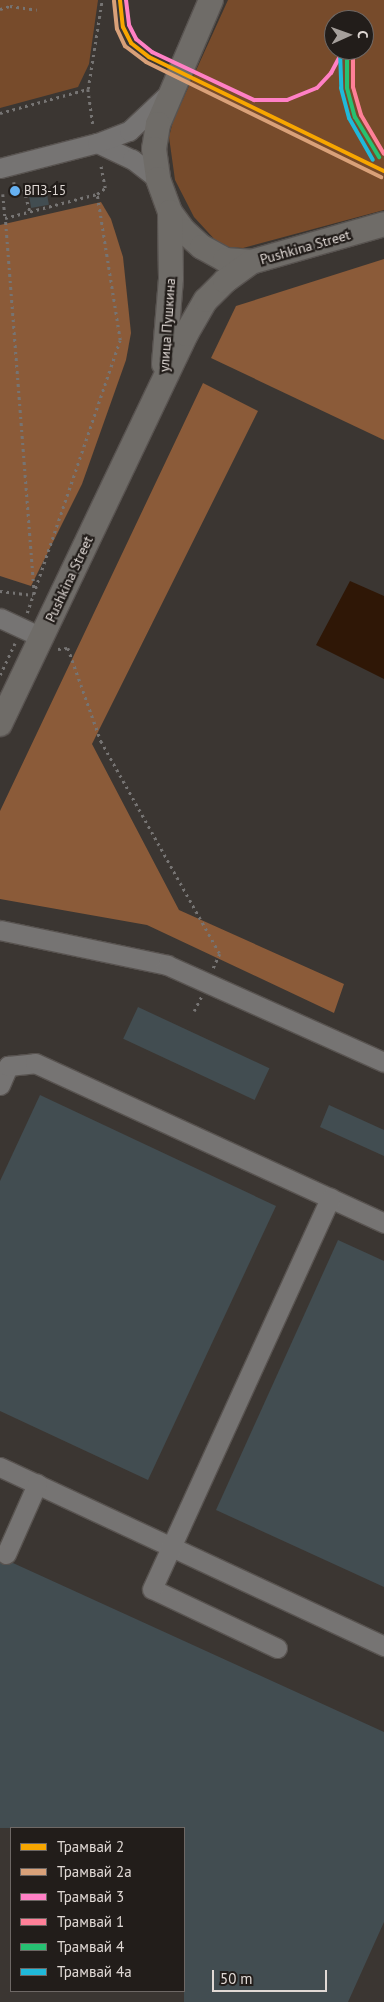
<!DOCTYPE html>
<meta charset="utf-8">
<style>
body{margin:0}
#map{position:relative;width:384px;height:2002px;overflow:hidden;background:#3b3632;font-family:"PT Sans",sans-serif}
div>[style]{position:absolute}
.green>*{inset:0;background:#774b2b}
.forest>*{inset:0;background:#8b5b39}
.water>*{inset:0;background:#2f1706}
.building>*{inset:0;background:#424d51;transform-origin:0 0}
.path>*{height:2.5px;margin-top:-1.25px;transform-origin:0;background:repeating-linear-gradient(90deg,#767473 0 2.5px,transparent 0 6.5px)}
.roads{filter:drop-shadow(1px 0 #585350) drop-shadow(-1px 0 #585350) drop-shadow(0 1px #585350) drop-shadow(0 -1px #585350)}
.minor>*{height:19px;margin:-9.5px;padding:0 9.5px;transform-origin:9.5px;border-radius:9.5px;background:#767473}
.major>*{height:24px;margin:-12px;padding:0 12px;transform-origin:12px;border-radius:12px;background:#6f6c68}
.tram-1>*{height:4px;margin:-2px;padding:0 2px;transform-origin:2px;border-radius:2px;background:#f7a600}
.tram-2>*{height:4px;margin:-2px;padding:0 2px;transform-origin:2px;border-radius:2px;background:#d9a179}
.tram-3>*{height:4px;margin:-2px;padding:0 2px;transform-origin:2px;border-radius:2px;background:#ff80c5}
.tram-4>*{height:4px;margin:-2px;padding:0 2px;transform-origin:2px;border-radius:2px;background:#ff8098}
.tram-5>*{height:4px;margin:-2px;padding:0 2px;transform-origin:2px;border-radius:2px;background:#26c172}
.tram-6>*{height:4px;margin:-2px;padding:0 2px;transform-origin:2px;border-radius:2px;background:#20b9da}
.dots>*{width:14px;height:14px;translate:-50% -50%;box-sizing:border-box;border:2px solid #221d1a;border-radius:50%}
span{translate:-50% -50%;white-space:nowrap;text-align:center;line-height:1.15;-webkit-text-stroke:4.5px #221d1a;paint-order:stroke}
.bus-label{font-size:13px;color:#e0d9d5}
.left{translate:0 -50%;text-align:left}
.street-label{font-size:14px;color:#e0d9d5}
.legend{position:absolute;left:10px;top:1827px;width:175px;height:165px;box-sizing:border-box;background:#221d1a;border:1px solid #6e6865;margin:0;padding:6px 9px;list-style:none;font-size:15px;color:#e0d9d5}
.legend li{display:flex;align-items:center;gap:10px;height:25px}
.legend b{width:25px;border:1px solid #6e6865}
.north{position:absolute;left:324px;top:10px;width:50px;height:50px;box-sizing:border-box;background:#221d1a;border:1px solid #6e6865;border-radius:50%;rotate:88deg;font-size:14px;font-weight:700;line-height:20px;text-align:center;color:#e0d9d5}
.north::after{content:'';display:block;margin:auto;width:18px;height:22px;background:#a6a09c;clip-path:polygon(50% 0,100% 100%,50% 72%,0 100%)}
.scale{position:absolute;left:212px;top:1970px;width:115px;height:22px;box-sizing:border-box;border:2px solid #e0d9d5;border-top:0;padding-left:6px;font-size:15px;line-height:18px;white-space:nowrap;color:#e0d9d5;-webkit-text-stroke:4px #221d1a;paint-order:stroke}
</style>
<div id="map">
<div class="green">
<i style="clip-path:polygon(0 0,98px 0,89px 64px,78px 87px,0 108px)"></i>
<i style="clip-path:polygon(evenodd,228px 0,384px 0,384px 210px,243px 248px,227px 247px,217px 242px,194px 217px,175px 180px,169px 137px,173px 121px,228px 0,334px 20px,364px 20px,364px 50px,334px 50px,334px 20px)"></i>
</div>
<div class="forest">
<i style="clip-path:polygon(101px 202px,111px 219px,123px 257px,131px 333px,126px 360px,82px 484px,31px 586px,0 576px,0 225px)"></i>
<i style="clip-path:polygon(384px 259px,384px 440px,211px 358px,236px 306px)"></i>
<i style="clip-path:polygon(203px 383px,258px 411px,92px 744px,179px 910px,344px 984px,334px 1013px,147px 925px,0 899px,0 811px)"></i>
</div>
<div class="water">
<i style="clip-path:polygon(350px 581px,384px 596px,384px 679px,316px 645px)"></i>
</div>
<div class="building">
<i style="left:47px;top:194px;width:11px;height:18px;rotate:80deg"></i>
<i style="left:138px;top:1007px;width:145px;height:35px;rotate:25deg"></i>
<i style="clip-path:polygon(40px 1095px,276px 1206px,148px 1480px,0 1411px,0 1181px)"></i>
<i style="clip-path:polygon(329px 1105px,384px 1130px,384px 1156px,320px 1127px)"></i>
<i style="clip-path:polygon(338px 1240px,384px 1261px,384px 1587px,216px 1510px)"></i>
<i style="clip-path:polygon(0 1563px,13px 1563px,384px 1732px,384px 1922px,348px 2002px,184px 2002px,184px 1828px,0 1828px)"></i>
</div>
<div class="path">
<i style="left:0;top:9px;width:10px;rotate:-17deg"></i>
<i style="left:10px;top:6px;width:27px;rotate:8deg"></i>
<i style="left:88px;top:89px;width:35px;rotate:82deg"></i>
<i style="left:0;top:113px;width:91px;rotate:-15.3deg"></i>
<i style="left:88px;top:89px;width:90px;rotate:-81.1deg"></i>
<i style="left:14px;top:182px;width:9px;rotate:84deg"></i>
<i style="left:24px;top:189px;width:23px;rotate:75deg"></i>
<i style="left:3px;top:194px;width:24px;rotate:85deg"></i>
<i style="left:0;top:591px;width:33px;rotate:7deg"></i>
<i style="left:34px;top:594px;width:377px;rotate:-94.4deg"></i>
<i style="left:5px;top:218px;width:95px;rotate:-14.6deg"></i>
<i style="left:97px;top:194px;width:10px;rotate:-37deg"></i>
<i style="left:105px;top:188px;width:25px;rotate:-101deg"></i>
<i style="left:27px;top:613px;width:288px;rotate:-71.2deg"></i>
<i style="left:120px;top:340px;width:148px;rotate:-99deg"></i>
<i style="left:58px;top:649px;width:10px;rotate:-6deg"></i>
<i style="left:68px;top:648px;width:99px;rotate:70.5deg"></i>
<i style="left:101px;top:741px;width:244px;rotate:60.8deg"></i>
<i style="left:220px;top:954px;width:17px;rotate:115deg"></i>
<i style="left:0;top:675px;width:35px;rotate:-65deg"></i>
<i style="left:194px;top:1011px;width:16px;rotate:-63deg"></i>
</div>
<div class="roads">
<div class="minor">
<i style="left:97px;top:143px;width:38px;rotate:25deg"></i>
<i style="left:132px;top:159px;width:33px;rotate:38deg"></i>
<i style="left:0;top:168px;width:100px;rotate:-14.5deg"></i>
<i style="left:97px;top:143px;width:34px;rotate:-21deg"></i>
<i style="left:129px;top:131px;width:50px;rotate:-43.4deg"></i>
<i style="left:0;top:618px;width:45px;rotate:24.9deg"></i>
<i style="left:0;top:930px;width:171px;rotate:11.8deg"></i>
<i style="left:167px;top:965px;width:238px;rotate:24.1deg"></i>
<i style="left:0;top:1085px;width:21px;rotate:-67deg"></i>
<i style="left:8px;top:1066px;width:27px;rotate:-6deg"></i>
<i style="left:35px;top:1063px;width:384px;rotate:24.6deg"></i>
<i style="left:0;top:1467px;width:424px;rotate:25deg"></i>
<i style="left:6px;top:1554px;width:77px;rotate:-66.1deg"></i>
<i style="left:277px;top:1648px;width:138px;rotate:-154.7deg"></i>
<i style="left:152px;top:1589px;width:430px;rotate:-65.5deg"></i>
</div>
<div class="major">
<i style="left:211px;top:0;width:135px;rotate:113.1deg"></i>
<i style="left:158px;top:124px;width:25px;rotate:99deg"></i>
<i style="left:154px;top:149px;width:30px;rotate:82deg"></i>
<i style="left:158px;top:179px;width:35px;rotate:70deg"></i>
<i style="left:170px;top:212px;width:24px;rotate:54deg"></i>
<i style="left:184px;top:231px;width:24px;rotate:42deg"></i>
<i style="left:202px;top:247px;width:26px;rotate:29deg"></i>
<i style="left:225px;top:260px;width:26px;rotate:4deg"></i>
<i style="left:251px;top:262px;width:138px;rotate:-15.9deg"></i>
<i style="left:164px;top:364px;width:86px;rotate:-85.3deg"></i>
<i style="left:171px;top:278px;width:66px;rotate:-90.9deg"></i>
<i style="left:0;top:724px;width:432px;rotate:-64.5deg"></i>
<i style="left:186px;top:334px;width:39px;rotate:-60deg"></i>
<i style="left:206px;top:300px;width:27px;rotate:-45deg"></i>
<i style="left:225px;top:281px;width:32px;rotate:-36deg"></i>
</div>
</div>
<div class="tram-1">
<i style="left:120px;top:0;width:27px;rotate:84deg"></i>
<i style="left:123px;top:27px;width:18px;rotate:63deg"></i>
<i style="left:131px;top:43px;width:23px;rotate:38deg"></i>
<i style="left:149px;top:57px;width:261px;rotate:25.9deg"></i>
</div>
<div class="tram-2">
<i style="left:114px;top:1px;width:28px;rotate:84deg"></i>
<i style="left:117px;top:29px;width:19px;rotate:65deg"></i>
<i style="left:125px;top:46px;width:26px;rotate:37deg"></i>
<i style="left:146px;top:62px;width:262px;rotate:26.1deg"></i>
</div>
<div class="tram-3">
<i style="left:126px;top:0;width:25px;rotate:83deg"></i>
<i style="left:129px;top:25px;width:16px;rotate:63deg"></i>
<i style="left:136px;top:39px;width:21px;rotate:39deg"></i>
<i style="left:152px;top:52px;width:113px;rotate:25.2deg"></i>
<i style="left:254px;top:100px;width:33px"></i>
<i style="left:287px;top:100px;width:32px;rotate:-22deg"></i>
<i style="left:317px;top:88px;width:21px;rotate:-47deg"></i>
<i style="left:331px;top:73px;width:26px;rotate:-62deg"></i>
</div>
<div class="tram-4">
<i style="left:353px;top:50px;width:37px;rotate:90deg"></i>
<i style="left:353px;top:87px;width:29px;rotate:74deg"></i>
<i style="left:361px;top:115px;width:45px;rotate:59.5deg"></i>
</div>
<div class="tram-5">
<i style="left:347px;top:50px;width:38px;rotate:90deg"></i>
<i style="left:347px;top:88px;width:30px;rotate:75deg"></i>
<i style="left:355px;top:117px;width:47px;rotate:59deg"></i>
</div>
<div class="tram-6">
<i style="left:340px;top:50px;width:38px;rotate:88deg"></i>
<i style="left:341px;top:88px;width:31px;rotate:75deg"></i>
<i style="left:349px;top:118px;width:48px;rotate:60.3deg"></i>
</div>
<div class="dots">
<i style="left:15px;top:191px;background:#66b1f2"></i>
</div>
<div class="bus-label">
<span class="left" style="left:24px;top:191px">ВПЗ-15</span>
</div>
<div class="street-label">
<span style="left:305px;top:247px;rotate:-16deg">Pushkina Street</span>
<span style="left:167px;top:325px;rotate:-86deg">улица Пушкина</span>
<span style="left:69px;top:579px;rotate:-65deg">Pushkina Street</span>
</div>
<ul class="legend">
<li><b style="height:6px;background:#f7a600"></b>Трамвай 2</li>
<li><b style="height:6px;background:#d9a179"></b>Трамвай 2а</li>
<li><b style="height:6px;background:#ff80c5"></b>Трамвай 3</li>
<li><b style="height:6px;background:#ff8098"></b>Трамвай 1</li>
<li><b style="height:6px;background:#26c172"></b>Трамвай 4</li>
<li><b style="height:6px;background:#20b9da"></b>Трамвай 4а</li>
</ul>
<div class="north">С</div>
<div class="scale">50 m</div>
</div>
